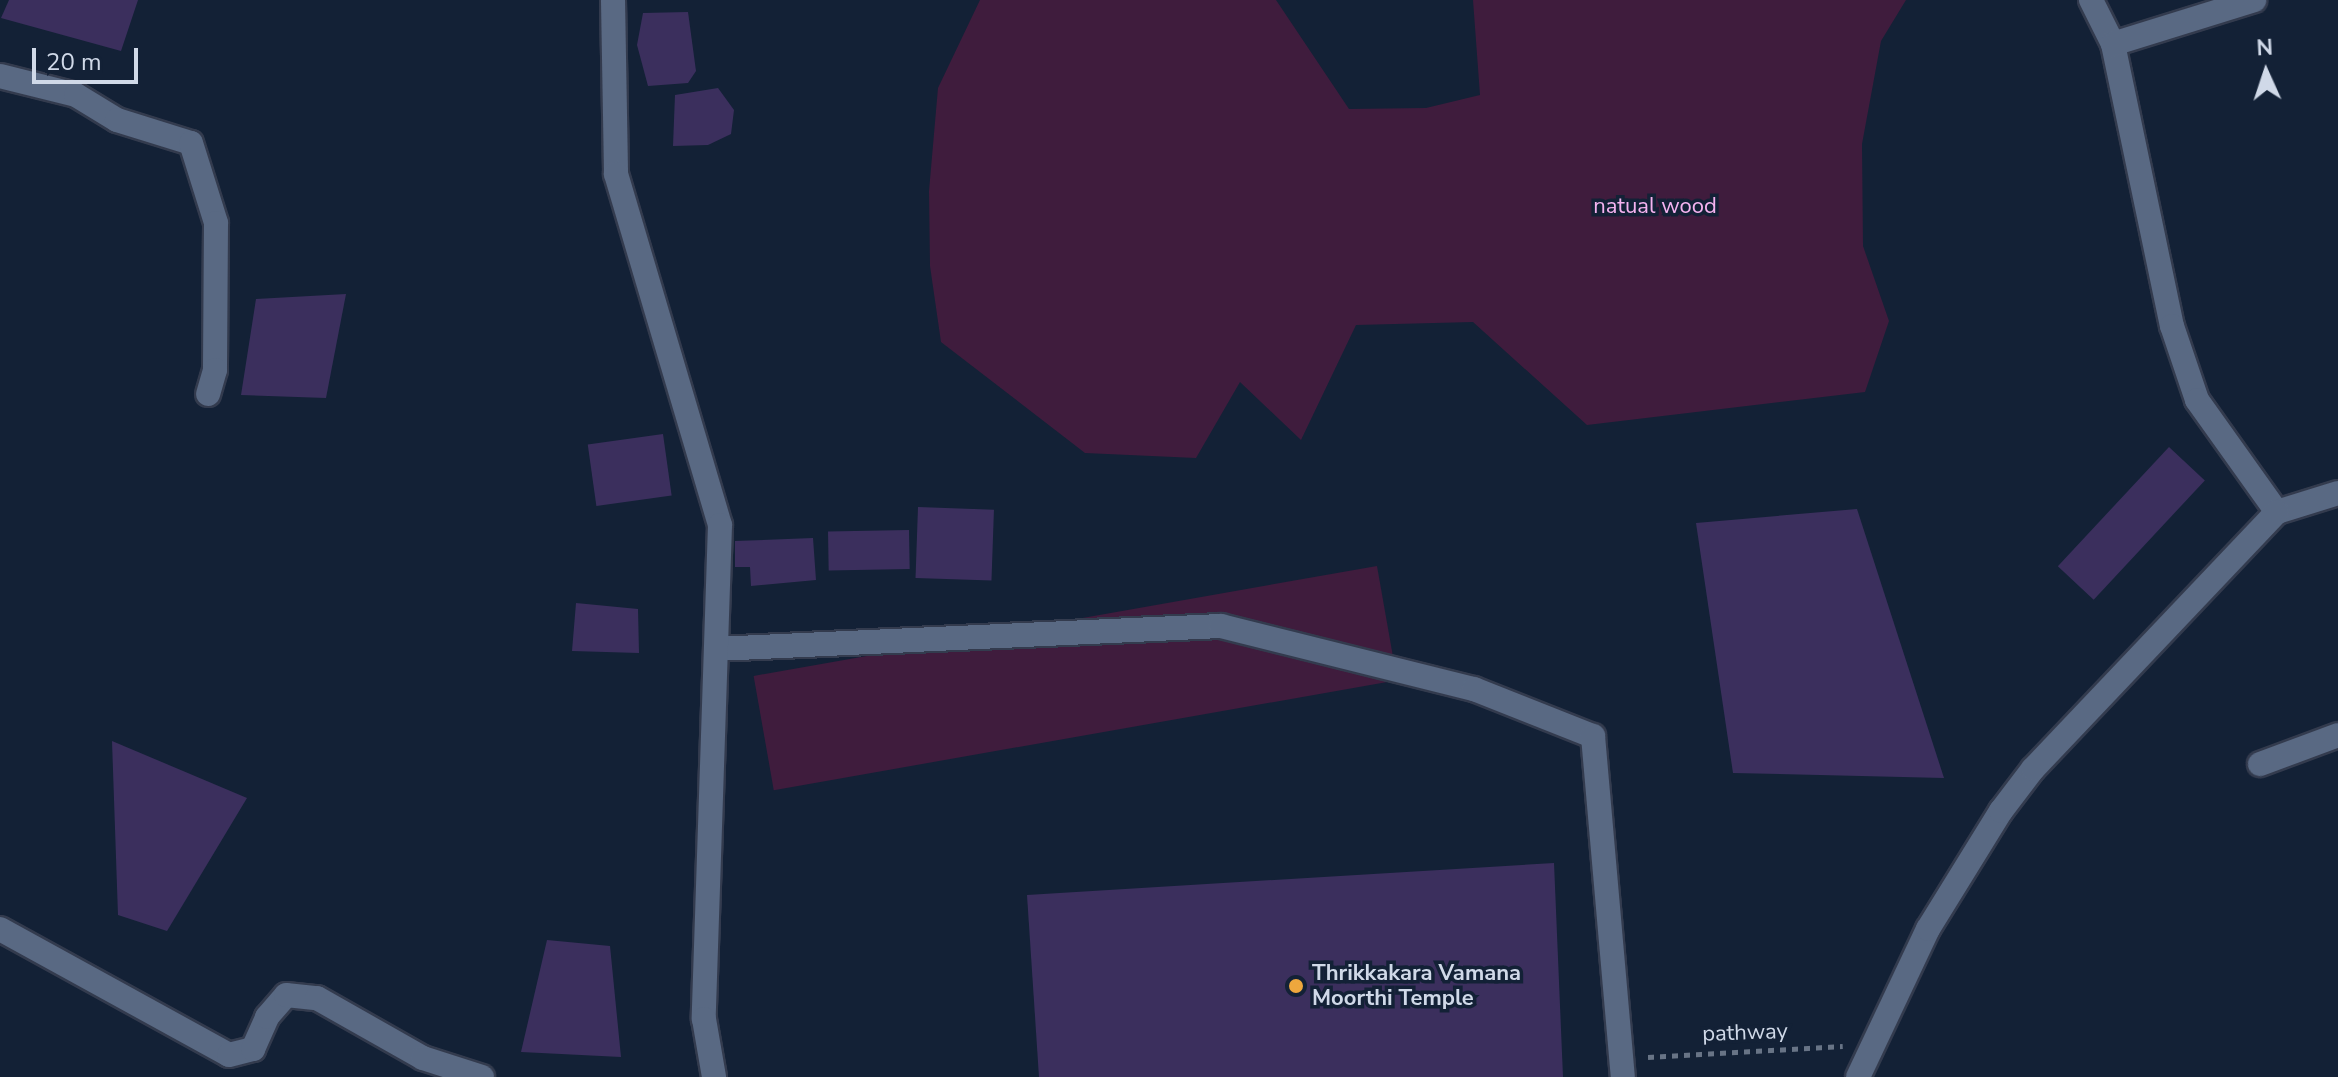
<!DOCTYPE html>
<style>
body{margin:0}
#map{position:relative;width:2338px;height:1077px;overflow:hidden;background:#132136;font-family:"Nunito Sans",sans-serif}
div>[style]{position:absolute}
.green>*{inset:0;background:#3f1c3d;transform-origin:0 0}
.building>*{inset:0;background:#3b2f5d;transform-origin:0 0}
.path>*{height:5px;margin-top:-2.5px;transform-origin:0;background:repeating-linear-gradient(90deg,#687486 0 6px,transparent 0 12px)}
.roads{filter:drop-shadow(2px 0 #333b4e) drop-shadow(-2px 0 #333b4e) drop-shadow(0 2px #333b4e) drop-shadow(0 -2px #333b4e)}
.street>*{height:24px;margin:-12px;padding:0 12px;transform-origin:12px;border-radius:12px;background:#596983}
.secondary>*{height:24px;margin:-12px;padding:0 12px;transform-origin:12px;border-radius:12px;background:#596983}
.dots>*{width:22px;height:22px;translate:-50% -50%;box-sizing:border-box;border:4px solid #132136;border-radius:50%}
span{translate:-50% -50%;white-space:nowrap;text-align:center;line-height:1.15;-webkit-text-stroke:7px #132136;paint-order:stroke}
.park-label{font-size:22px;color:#f5b3f0}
.poi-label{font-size:22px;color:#d0d9e8;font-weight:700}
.left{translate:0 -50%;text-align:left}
.street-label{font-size:22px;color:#d0d9e8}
.north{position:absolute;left:2226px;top:32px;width:80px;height:80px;-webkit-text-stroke:6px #132136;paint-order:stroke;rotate:357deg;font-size:22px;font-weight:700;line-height:32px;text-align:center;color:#d0d9e8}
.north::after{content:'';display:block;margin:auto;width:28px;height:36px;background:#d0d9e8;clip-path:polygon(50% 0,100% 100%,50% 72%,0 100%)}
.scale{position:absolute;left:32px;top:48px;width:106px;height:36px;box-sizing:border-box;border:4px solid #d0d9e8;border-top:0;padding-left:10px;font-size:24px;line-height:28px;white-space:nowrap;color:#d0d9e8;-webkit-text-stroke:6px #132136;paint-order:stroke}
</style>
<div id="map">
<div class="green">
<i style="clip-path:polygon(980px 0,1276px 0,1349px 109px,1426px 108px,1480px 95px,1473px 0,1906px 0,1881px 41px,1862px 144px,1863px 246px,1889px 321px,1865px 392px,1587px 425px,1473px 322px,1356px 325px,1301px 440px,1240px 382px,1196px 458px,1085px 453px,941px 342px,930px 266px,929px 191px,938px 88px)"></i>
<i style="left:1377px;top:566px;width:116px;height:633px;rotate:80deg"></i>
</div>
<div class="building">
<i style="clip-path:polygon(9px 0,138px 0,121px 51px,1px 18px)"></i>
<i style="clip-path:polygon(688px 12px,696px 71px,688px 83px,648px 86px,637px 45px,643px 13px)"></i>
<i style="clip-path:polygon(718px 88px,734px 110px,731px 134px,708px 145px,673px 146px,675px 95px)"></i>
<i style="clip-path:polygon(346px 294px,326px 398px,241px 395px,256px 299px)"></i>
<i style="left:663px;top:434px;width:62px;height:76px;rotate:82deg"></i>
<i style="left:2169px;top:447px;width:49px;height:163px;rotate:43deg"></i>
<i style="left:918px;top:507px;width:76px;height:71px;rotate:2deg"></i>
<i style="clip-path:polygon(1857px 509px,1944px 778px,1733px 773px,1696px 523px)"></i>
<i style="left:909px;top:530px;width:39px;height:81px;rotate:89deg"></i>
<i style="clip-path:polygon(813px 538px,816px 580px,751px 586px,750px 567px,735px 567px,735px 541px)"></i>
<i style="clip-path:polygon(576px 603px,638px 609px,639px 653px,572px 651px)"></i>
<i style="clip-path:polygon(112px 741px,247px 798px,167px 931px,118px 915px)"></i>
<i style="clip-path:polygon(1554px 863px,1563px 1077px,1039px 1077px,1027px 895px)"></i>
<i style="clip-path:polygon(547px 940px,610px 946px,621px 1057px,521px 1052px)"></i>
</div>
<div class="path">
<i style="left:1648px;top:1057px;width:195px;rotate:-3.2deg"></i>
</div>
<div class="roads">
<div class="street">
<i style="left:2091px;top:0;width:49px;rotate:63.4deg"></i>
<i style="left:2113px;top:44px;width:288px;rotate:78.2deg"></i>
<i style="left:2172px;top:326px;width:78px;rotate:71.3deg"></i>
<i style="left:2197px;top:400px;width:138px;rotate:54.5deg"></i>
<i style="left:2277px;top:512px;width:64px;rotate:-17.3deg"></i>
<i style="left:2113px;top:44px;width:148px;rotate:-17.3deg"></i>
<i style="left:0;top:76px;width:78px;rotate:14deg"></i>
<i style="left:76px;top:95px;width:48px;rotate:31.4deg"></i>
<i style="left:117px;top:120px;width:77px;rotate:17.3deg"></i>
<i style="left:191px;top:143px;width:84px;rotate:72.6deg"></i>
<i style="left:216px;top:223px;width:147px;rotate:90.4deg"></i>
<i style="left:215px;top:370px;width:25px;rotate:106deg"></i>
<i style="left:716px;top:649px;width:506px;rotate:-2.61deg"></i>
<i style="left:1221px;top:626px;width:261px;rotate:14deg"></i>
<i style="left:1474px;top:689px;width:128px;rotate:21.6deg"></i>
<i style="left:1593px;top:736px;width:342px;rotate:85deg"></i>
<i style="left:2260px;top:764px;width:83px;rotate:-20.4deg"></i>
<i style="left:0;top:929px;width:261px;rotate:28.8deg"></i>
<i style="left:229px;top:1055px;width:25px;rotate:-14deg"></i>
<i style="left:253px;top:1049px;width:35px;rotate:-66deg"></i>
<i style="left:267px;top:1017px;width:29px;rotate:-49deg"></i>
<i style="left:286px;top:995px;width:31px;rotate:6deg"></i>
<i style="left:317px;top:998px;width:122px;rotate:29.5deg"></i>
<i style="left:423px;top:1058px;width:62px;rotate:17.9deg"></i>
</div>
<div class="secondary">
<i style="left:613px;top:0;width:174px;rotate:89deg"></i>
<i style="left:616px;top:174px;width:366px;rotate:73.5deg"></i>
<i style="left:720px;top:525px;width:494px;rotate:91.9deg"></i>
<i style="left:704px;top:1019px;width:59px;rotate:80.2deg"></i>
<i style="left:1858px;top:1077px;width:164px;rotate:-64.7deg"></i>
<i style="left:1928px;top:929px;width:139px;rotate:-58.3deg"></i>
<i style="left:2001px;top:811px;width:53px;rotate:-52.7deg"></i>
<i style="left:2033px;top:769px;width:354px;rotate:-46.5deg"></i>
</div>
</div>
<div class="dots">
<i style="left:1296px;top:986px;background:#eea73d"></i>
</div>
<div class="park-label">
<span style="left:1655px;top:207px">natual wood</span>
</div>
<div class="poi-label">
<span class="left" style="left:1312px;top:986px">Thrikkakara Vamana<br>Moorthi Temple</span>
</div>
<div class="street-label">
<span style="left:1745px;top:1033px;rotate:-2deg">pathway</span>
</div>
<div class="north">N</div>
<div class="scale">20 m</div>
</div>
